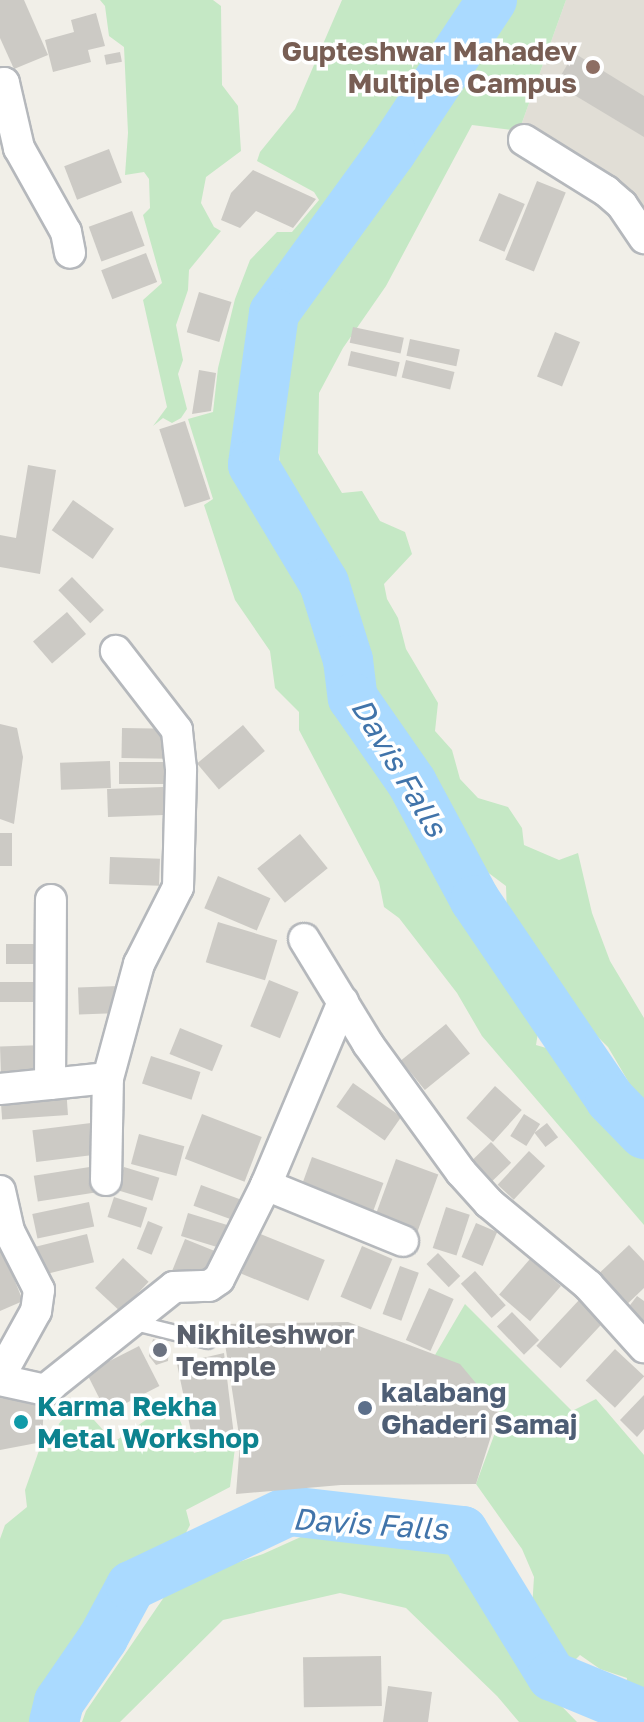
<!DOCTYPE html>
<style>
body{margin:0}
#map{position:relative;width:644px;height:1722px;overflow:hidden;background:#f1efe8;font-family:"Golos Text",sans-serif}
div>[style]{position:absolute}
.education>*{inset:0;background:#e1ded6}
.green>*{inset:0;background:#c5e8c5}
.river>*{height:50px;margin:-25px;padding:0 25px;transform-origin:25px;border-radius:25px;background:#aadaff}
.building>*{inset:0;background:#cccac5;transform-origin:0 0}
.roads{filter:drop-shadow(2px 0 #b5b8bc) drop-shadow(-2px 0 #b5b8bc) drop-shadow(0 2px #b5b8bc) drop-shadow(0 -2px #b5b8bc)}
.lane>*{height:14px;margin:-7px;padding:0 7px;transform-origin:7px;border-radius:7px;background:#fff}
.street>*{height:30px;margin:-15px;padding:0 15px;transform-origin:15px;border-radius:15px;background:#fff}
.dots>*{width:22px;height:22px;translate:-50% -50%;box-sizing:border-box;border:4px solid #fff;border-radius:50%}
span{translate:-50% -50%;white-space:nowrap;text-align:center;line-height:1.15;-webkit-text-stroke:7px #fff;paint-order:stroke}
.education-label{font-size:28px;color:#785e54;font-weight:700}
.right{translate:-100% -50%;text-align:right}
.worship-label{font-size:28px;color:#5b616d;font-weight:700}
.left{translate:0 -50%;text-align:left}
.service-label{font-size:28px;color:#4e5e75;font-weight:700}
.culture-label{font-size:28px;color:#0d838f;font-weight:700}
.water-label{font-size:30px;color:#4174aa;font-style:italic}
</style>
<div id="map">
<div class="education">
<i style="clip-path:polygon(566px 0,644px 0,644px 228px,519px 131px)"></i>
</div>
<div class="green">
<i style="clip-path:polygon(100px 0,213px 0,221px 6px,222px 85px,238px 106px,241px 151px,206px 177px,201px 203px,214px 227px,221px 231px,189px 270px,188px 290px,176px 325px,183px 360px,178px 374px,187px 409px,181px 418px,172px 423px,163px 418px,153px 426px,167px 407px,143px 300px,162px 283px,143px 215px,150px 208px,149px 179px,144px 172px,125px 175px,128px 133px,124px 47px,109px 36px,105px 6px)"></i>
<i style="clip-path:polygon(342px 0,482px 0,470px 14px,467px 31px,339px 221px,319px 247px,293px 257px,285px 283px,268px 310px,249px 370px,255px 410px,243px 436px,245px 482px,312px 576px,323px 620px,327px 668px,342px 663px,347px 690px,364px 723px,373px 766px,385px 774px,394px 793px,422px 827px,432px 858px,470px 910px,485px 947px,541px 1015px,536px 1045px,577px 1057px,589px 1086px,616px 1126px,644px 1149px,644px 1225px,482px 1036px,457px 993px,399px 918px,384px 907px,379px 882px,299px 730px,299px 712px,275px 688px,270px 651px,235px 600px,204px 505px,213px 499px,188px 419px,213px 412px,218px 368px,235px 299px,250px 260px,277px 232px,292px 232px,319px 200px,314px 192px,257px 161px,260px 152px,295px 109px)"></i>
<i style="clip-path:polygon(503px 0,566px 0,519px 131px,472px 125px,386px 286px,343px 348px,319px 393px,318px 453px,342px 493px,362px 491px,380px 521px,405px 532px,412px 554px,384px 584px,387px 599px,398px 618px,406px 649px,438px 703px,435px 731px,452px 750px,460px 779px,478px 798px,508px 807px,522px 828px,524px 845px,559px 860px,578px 853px,592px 913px,610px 961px,644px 1018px,644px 1125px,628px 1081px,608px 1047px,521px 961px,507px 917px,506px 886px,450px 844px,419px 769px,357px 694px,361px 633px,346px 591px,309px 536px,280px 474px,275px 351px,299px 293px,395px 173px,421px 122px)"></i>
<i style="clip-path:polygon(465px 1304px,572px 1411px,596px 1399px,644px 1455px,644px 1689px,626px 1686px,627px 1678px,600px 1669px,580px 1655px,569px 1666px,552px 1662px,555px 1645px,545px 1624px,532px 1609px,534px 1577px,522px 1549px,476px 1484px,499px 1422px,499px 1411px,435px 1355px)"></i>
<i style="clip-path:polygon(172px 1402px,194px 1453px,236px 1440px,230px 1487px,186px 1510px,190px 1525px,176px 1552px,125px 1581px,112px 1598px,107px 1624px,97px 1636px,65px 1654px,50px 1686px,47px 1722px,0 1722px,0 1539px,5px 1525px,27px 1507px,25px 1490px,42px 1442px,67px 1415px,94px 1420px,114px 1442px)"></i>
<i style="clip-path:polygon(334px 1522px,449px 1540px,540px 1684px,577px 1722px,519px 1722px,497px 1696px,406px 1608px,340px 1593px,223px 1620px,120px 1722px,82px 1722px,86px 1711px,173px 1584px,263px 1554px)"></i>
</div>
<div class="river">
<i style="left:492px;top:0;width:182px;rotate:123.6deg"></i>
<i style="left:391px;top:152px;width:199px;rotate:126deg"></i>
<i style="left:274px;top:313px;width:153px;rotate:97.9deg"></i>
<i style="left:253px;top:465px;width:138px;rotate:59deg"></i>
<i style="left:324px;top:583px;width:81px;rotate:72.7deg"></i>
<i style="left:348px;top:660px;width:38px;rotate:83deg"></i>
<i style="left:353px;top:698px;width:103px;rotate:55.2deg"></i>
<i style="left:412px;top:783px;width:133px;rotate:61.7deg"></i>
<i style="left:475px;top:900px;width:240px;rotate:55.8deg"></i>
<i style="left:610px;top:1099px;width:49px;rotate:45.8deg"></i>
<i style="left:54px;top:1722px;width:21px;rotate:-76deg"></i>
<i style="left:59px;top:1702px;width:78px;rotate:-55.5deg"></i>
<i style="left:103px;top:1638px;width:59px;rotate:-61.7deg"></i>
<i style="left:131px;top:1586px;width:175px;rotate:-25.4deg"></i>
<i style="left:289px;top:1511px;width:175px;rotate:6.6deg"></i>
<i style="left:463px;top:1531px;width:170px;rotate:58.5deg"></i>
<i style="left:552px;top:1676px;width:100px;rotate:22.4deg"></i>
</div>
<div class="building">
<i style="clip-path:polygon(0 0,24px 0,48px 55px,14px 69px,0 38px)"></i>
<i style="clip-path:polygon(96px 13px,105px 46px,88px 50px,91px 62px,53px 72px,45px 40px,74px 32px,71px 20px)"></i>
<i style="left:120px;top:52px;width:10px;height:16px;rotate:79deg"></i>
<i style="clip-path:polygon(574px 53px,644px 96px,644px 137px,556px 84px)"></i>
<i style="left:109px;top:149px;width:36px;height:48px;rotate:69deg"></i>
<i style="clip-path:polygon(253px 170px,316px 199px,293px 228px,256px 211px,240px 228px,221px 220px,231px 193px)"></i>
<i style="left:537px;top:181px;width:31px;height:85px;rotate:22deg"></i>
<i style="left:499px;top:193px;width:28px;height:52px;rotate:23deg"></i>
<i style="left:132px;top:211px;width:37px;height:46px;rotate:70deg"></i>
<i style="left:146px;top:253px;width:31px;height:48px;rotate:69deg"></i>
<i style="left:199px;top:292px;width:34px;height:42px;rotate:17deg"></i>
<i style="left:353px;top:327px;width:52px;height:16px;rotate:12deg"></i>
<i style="left:555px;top:332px;width:27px;height:48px;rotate:22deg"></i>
<i style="left:410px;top:339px;width:51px;height:17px;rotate:12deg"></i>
<i style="left:351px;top:351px;width:50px;height:15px;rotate:13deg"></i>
<i style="left:406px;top:360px;width:50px;height:18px;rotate:14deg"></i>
<i style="clip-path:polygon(199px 370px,216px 373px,211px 411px,192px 414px)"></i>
<i style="left:185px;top:421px;width:82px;height:27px;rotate:72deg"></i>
<i style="clip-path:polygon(28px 465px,56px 470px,40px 574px,0 567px,0 535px,16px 538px)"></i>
<i style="left:73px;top:500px;width:50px;height:37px;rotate:35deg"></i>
<i style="left:72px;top:577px;width:46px;height:19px;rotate:46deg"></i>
<i style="left:67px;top:612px;width:29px;height:45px;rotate:49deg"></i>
<i style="clip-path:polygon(0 724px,17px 728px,23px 757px,14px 824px,0 819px)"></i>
<i style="left:243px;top:725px;width:34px;height:60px;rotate:50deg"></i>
<i style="left:122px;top:728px;width:48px;height:30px;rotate:1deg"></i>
<i style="left:110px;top:761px;width:27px;height:50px;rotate:88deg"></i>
<i style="left:168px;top:762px;width:22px;height:49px;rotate:90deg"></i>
<i style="left:163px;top:787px;width:28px;height:56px;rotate:88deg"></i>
<i style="left:0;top:833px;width:12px;height:33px"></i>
<i style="left:300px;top:834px;width:44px;height:55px;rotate:51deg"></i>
<i style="left:110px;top:857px;width:50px;height:27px;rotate:2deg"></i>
<i style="left:218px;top:876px;width:57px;height:35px;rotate:23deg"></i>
<i style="left:218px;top:922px;width:62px;height:42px;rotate:17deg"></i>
<i style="left:6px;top:944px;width:37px;height:20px"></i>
<i style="left:269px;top:980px;width:32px;height:50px;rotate:22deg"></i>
<i style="left:42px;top:982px;width:20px;height:42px;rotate:90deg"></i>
<i style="left:119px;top:986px;width:27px;height:41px;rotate:88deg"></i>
<i style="left:446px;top:1024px;width:38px;height:58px;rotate:51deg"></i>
<i style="left:180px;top:1028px;width:46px;height:28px;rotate:22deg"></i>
<i style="left:44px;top:1045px;width:32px;height:44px;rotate:88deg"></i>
<i style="left:151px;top:1056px;width:52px;height:29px;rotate:18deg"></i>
<i style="left:353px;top:1083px;width:59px;height:29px;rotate:35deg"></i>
<i style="left:495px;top:1086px;width:36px;height:43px;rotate:42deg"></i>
<i style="left:66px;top:1087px;width:28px;height:66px;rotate:86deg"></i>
<i style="left:202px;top:1114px;width:64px;height:48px;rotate:21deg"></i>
<i style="left:524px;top:1114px;width:19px;height:26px;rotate:32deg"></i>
<i style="left:91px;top:1123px;width:32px;height:59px;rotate:83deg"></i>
<i style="left:547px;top:1123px;width:18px;height:16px;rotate:52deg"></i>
<i style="left:139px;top:1134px;width:47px;height:31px;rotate:15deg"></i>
<i style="left:491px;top:1142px;width:29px;height:33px;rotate:46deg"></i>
<i style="left:529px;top:1151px;width:22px;height:46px;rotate:43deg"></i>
<i style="left:312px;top:1157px;width:76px;height:35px;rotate:20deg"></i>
<i style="left:396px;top:1159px;width:45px;height:65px;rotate:20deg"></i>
<i style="left:96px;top:1166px;width:26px;height:63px;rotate:81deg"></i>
<i style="left:124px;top:1167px;width:37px;height:24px;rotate:17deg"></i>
<i style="left:201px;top:1185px;width:48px;height:22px;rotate:20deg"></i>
<i style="left:114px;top:1197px;width:35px;height:21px;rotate:18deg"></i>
<i style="left:89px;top:1202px;width:25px;height:58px;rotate:78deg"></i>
<i style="left:446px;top:1207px;width:25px;height:43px;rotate:18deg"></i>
<i style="left:188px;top:1213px;width:41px;height:24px;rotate:17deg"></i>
<i style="left:148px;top:1221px;width:16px;height:30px;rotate:22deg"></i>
<i style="left:476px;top:1223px;width:23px;height:37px;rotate:23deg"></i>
<i style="left:258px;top:1233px;width:72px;height:44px;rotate:22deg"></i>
<i style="left:87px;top:1234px;width:29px;height:52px;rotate:76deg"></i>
<i style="left:185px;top:1239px;width:32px;height:34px;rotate:22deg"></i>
<i style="clip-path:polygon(0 1244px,23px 1301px,0 1311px)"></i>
<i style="clip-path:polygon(629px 1245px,644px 1261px,644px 1288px,621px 1310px,592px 1280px)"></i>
<i style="left:362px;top:1246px;width:33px;height:55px;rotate:23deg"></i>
<i style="left:438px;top:1253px;width:32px;height:16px;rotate:46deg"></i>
<i style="left:123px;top:1258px;width:35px;height:41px;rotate:43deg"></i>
<i style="left:530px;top:1259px;width:41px;height:47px;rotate:41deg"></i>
<i style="left:400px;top:1266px;width:20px;height:51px;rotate:20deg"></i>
<i style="left:475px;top:1271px;width:46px;height:19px;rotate:48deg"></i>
<i style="left:429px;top:1288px;width:27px;height:57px;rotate:24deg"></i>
<i style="clip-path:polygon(637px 1296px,644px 1301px,644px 1329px,624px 1313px)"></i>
<i style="left:580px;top:1299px;width:33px;height:64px;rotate:43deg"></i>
<i style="left:512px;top:1312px;width:39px;height:21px;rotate:46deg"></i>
<i style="clip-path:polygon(348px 1322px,460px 1364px,499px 1411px,476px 1484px,341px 1485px,236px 1494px,240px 1442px,222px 1324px)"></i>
<i style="clip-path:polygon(153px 1339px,169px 1344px,168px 1361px,156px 1365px,149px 1356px)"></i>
<i style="left:139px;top:1346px;width:45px;height:59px;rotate:63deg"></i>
<i style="left:615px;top:1349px;width:40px;height:43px;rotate:43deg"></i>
<i style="clip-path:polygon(224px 1353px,234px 1436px,194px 1446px,177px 1364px)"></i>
<i style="clip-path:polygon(644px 1395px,644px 1429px,637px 1437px,620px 1420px)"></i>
<i style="clip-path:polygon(0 1398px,44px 1402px,42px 1442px,0 1450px)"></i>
<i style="left:381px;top:1656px;width:50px;height:78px;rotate:89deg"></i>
<i style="clip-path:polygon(388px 1686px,432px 1692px,428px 1722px,383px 1722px)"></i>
</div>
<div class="roads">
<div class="lane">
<i style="left:131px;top:1322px;width:79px;rotate:13.9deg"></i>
</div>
<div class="street">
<i style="left:0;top:84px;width:4px;rotate:-14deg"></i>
<i style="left:4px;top:83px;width:67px;rotate:77deg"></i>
<i style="left:19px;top:148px;width:96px;rotate:60.8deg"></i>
<i style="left:66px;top:232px;width:21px;rotate:79deg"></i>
<i style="left:524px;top:140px;width:97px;rotate:31.9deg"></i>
<i style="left:606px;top:191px;width:21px;rotate:41deg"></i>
<i style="left:622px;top:205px;width:40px;rotate:56deg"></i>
<i style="left:304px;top:939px;width:123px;rotate:58.6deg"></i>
<i style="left:368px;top:1044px;width:158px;rotate:54deg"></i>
<i style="left:461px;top:1172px;width:42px;rotate:47.9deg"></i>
<i style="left:489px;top:1203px;width:129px;rotate:39.6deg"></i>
<i style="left:588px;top:1285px;width:84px;rotate:47.9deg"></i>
<i style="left:50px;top:1084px;width:58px;rotate:-5.9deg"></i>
<i style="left:108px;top:1078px;width:118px;rotate:-74.8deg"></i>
<i style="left:139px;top:964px;width:86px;rotate:-63.1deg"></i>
<i style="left:178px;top:887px;width:118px;rotate:-88.5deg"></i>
<i style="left:181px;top:769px;width:39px;rotate:-96deg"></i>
<i style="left:177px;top:730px;width:100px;rotate:-127.7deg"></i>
<i style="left:0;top:1089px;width:50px;rotate:-5.7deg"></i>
<i style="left:50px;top:1084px;width:184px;rotate:-89.7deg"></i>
<i style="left:106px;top:1180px;width:102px;rotate:-88.9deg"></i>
<i style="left:266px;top:1185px;width:199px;rotate:-67.2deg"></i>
<i style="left:0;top:1191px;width:41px;rotate:77.3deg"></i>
<i style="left:9px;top:1231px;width:66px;rotate:63deg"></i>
<i style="left:39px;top:1290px;width:21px;rotate:98deg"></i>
<i style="left:36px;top:1311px;width:74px;rotate:119deg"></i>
<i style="left:0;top:1380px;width:46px;rotate:12.5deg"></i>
<i style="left:45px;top:1390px;width:165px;rotate:-38.6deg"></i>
<i style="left:174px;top:1287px;width:35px;rotate:-2deg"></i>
<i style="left:209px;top:1286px;width:12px;rotate:-35deg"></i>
<i style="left:219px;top:1279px;width:105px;rotate:-63.4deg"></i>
<i style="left:266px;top:1185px;width:148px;rotate:22.2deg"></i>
</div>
</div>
<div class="dots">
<i style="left:593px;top:67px;background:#8d6e63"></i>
<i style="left:160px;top:1350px;background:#6b7280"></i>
<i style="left:365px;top:1408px;background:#5c6f8a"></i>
<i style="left:21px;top:1422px;background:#0f9aa8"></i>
</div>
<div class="education-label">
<span class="right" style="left:577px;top:67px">Gupteshwar Mahadev<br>Multiple Campus</span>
</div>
<div class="worship-label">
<span class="left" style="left:176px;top:1350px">Nikhileshwor<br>Temple</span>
</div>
<div class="service-label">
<span class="left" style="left:381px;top:1408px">kalabang<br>Ghaderi Samaj</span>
</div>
<div class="culture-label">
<span class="left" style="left:37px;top:1422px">Karma Rekha<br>Metal Workshop</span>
</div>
<div class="water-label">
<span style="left:399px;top:767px;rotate:59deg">Davis Falls</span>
<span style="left:370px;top:1524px;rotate:4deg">Davis Falls</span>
</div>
</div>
